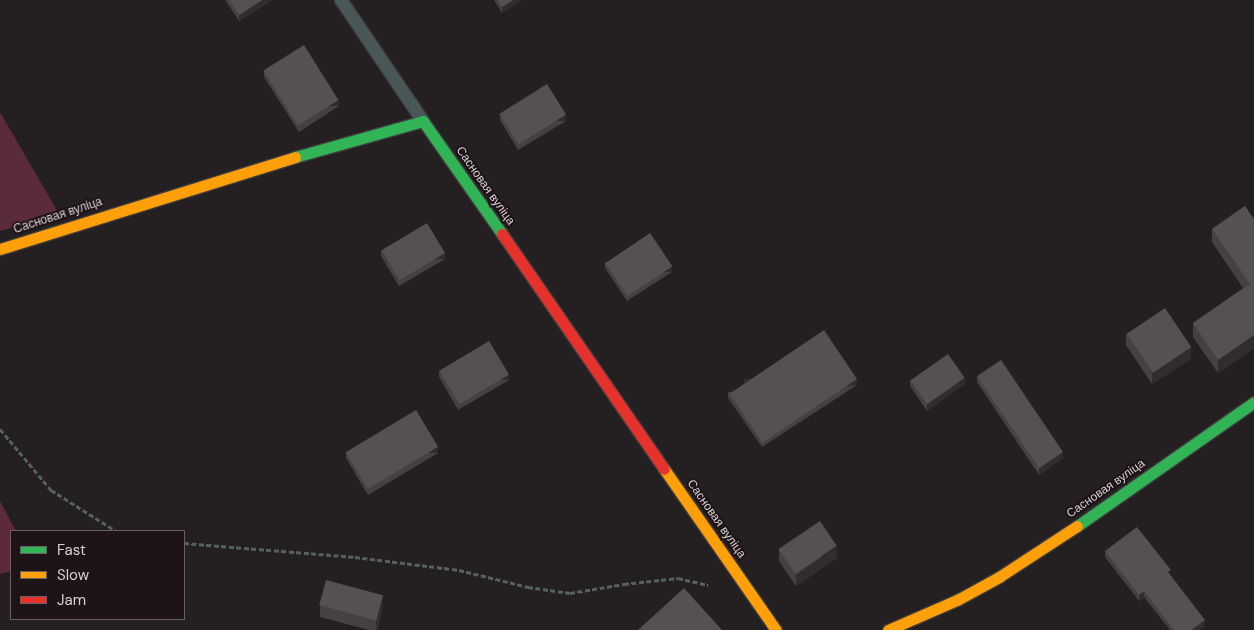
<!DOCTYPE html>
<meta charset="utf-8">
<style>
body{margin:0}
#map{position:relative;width:1254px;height:630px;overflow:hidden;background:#241f21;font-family:"DM Sans",sans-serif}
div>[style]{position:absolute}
.green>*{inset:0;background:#5b2a3d}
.path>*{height:3px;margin-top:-1.5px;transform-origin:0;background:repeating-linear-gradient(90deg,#585f61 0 5px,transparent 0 7.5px)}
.roads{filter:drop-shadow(1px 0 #403c3d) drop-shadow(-1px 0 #403c3d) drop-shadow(0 1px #403c3d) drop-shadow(0 -1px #403c3d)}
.lane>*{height:12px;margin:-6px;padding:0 6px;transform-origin:6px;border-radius:6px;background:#495758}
.fast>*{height:11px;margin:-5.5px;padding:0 5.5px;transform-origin:5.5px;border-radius:5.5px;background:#30b455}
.slow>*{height:11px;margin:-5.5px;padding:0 5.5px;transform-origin:5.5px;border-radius:5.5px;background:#ff9f0a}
.jam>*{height:11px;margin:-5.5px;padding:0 5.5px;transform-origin:5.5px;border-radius:5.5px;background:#e5322d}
.wall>*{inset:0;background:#454142}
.shaded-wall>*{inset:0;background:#312d2e;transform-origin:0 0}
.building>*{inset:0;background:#555052;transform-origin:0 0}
span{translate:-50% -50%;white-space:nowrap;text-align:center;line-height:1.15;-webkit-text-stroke:4px #1e1317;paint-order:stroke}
.street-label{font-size:12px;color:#d8d1d3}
.legend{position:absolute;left:10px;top:530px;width:175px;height:90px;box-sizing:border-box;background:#1e1317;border:1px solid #685f62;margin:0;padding:6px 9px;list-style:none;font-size:15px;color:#d8d1d3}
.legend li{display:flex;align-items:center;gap:10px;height:25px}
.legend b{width:25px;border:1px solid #685f62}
</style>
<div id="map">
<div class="green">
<i style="clip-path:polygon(0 112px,59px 214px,0 231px)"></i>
<i style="clip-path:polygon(0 501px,16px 531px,11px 531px,11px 571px,0 574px)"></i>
</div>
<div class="path">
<i style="left:0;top:429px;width:80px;rotate:50.1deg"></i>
<i style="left:51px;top:490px;width:77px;rotate:32.2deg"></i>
<i style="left:184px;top:543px;width:172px;rotate:4.7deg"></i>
<i style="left:355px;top:557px;width:105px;rotate:7.1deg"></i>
<i style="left:459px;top:570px;width:71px;rotate:13.8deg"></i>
<i style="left:528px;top:587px;width:42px;rotate:8.1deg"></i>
<i style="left:570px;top:593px;width:55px;rotate:-9.5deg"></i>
<i style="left:624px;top:584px;width:54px;rotate:-6.3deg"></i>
<i style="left:678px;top:578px;width:31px;rotate:13deg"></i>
</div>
<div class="roads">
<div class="lane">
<i style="left:341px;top:0;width:146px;rotate:55.9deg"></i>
</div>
<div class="fast">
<i style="left:295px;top:157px;width:133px;rotate:-15.7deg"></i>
<i style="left:423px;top:121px;width:138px;rotate:55deg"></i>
<i style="left:1077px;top:526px;width:216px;rotate:-35deg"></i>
</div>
<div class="slow">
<i style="left:0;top:249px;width:309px;rotate:-17.3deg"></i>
<i style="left:664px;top:469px;width:196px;rotate:55.2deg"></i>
<i style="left:888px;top:630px;width:77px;rotate:-23.6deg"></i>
<i style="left:959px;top:599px;width:46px;rotate:-28.8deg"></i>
<i style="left:999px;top:577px;width:93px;rotate:-33.2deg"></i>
</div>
<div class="jam">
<i style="left:502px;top:234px;width:285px;rotate:55.4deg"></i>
</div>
</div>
<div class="wall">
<i style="clip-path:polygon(225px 0,272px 0,239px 21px)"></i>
<i style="clip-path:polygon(494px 0,522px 0,502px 13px)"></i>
<i style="clip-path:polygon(264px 71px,339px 106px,299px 132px,264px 77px)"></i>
<i style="clip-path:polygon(500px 114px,566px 121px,518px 150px,500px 120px)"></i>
<i style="clip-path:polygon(1245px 206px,1254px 348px,1218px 373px,1193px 337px,1193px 323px,1243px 288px,1212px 242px,1212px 229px)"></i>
<i style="clip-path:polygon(381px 250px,445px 259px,399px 286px,381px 256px)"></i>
<i style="clip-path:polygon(605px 262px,672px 272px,627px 301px,605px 268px)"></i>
<i style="clip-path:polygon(1126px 333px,1191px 359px,1152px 384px,1126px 345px)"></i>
<i style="clip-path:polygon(439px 371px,509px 380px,458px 410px,439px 377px)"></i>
<i style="clip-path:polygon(977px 376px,1063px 458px,1039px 475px,977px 382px)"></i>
<i style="clip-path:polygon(910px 380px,965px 384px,927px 411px,910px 386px)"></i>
<i style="clip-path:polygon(857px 385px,762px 447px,728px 398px,728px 392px)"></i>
<i style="clip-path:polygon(346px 452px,438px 453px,368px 495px,346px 458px)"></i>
<i style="clip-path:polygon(779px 549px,837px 558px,796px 586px,779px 561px)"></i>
<i style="clip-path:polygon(1105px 551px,1171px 576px,1205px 626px,1199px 630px,1170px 630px,1144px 597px,1139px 601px,1105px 557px)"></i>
<i style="clip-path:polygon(320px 605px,383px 606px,377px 630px,369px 630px,320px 617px)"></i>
</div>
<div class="shaded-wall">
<i style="clip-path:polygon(262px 0,272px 0,239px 21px,239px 15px)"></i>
<i style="clip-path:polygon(513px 0,522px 0,502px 13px,502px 7px)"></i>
<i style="left:339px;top:100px;width:6px;height:48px;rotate:90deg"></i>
<i style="left:566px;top:115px;width:6px;height:56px;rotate:90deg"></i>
<i style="left:445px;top:253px;width:6px;height:53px;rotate:90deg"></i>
<i style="left:672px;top:266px;width:6px;height:54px;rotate:90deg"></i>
<i style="clip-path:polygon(1254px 335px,1254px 348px,1218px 373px,1218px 360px)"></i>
<i style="clip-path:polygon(1191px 347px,1191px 359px,1152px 384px,1152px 373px)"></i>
<i style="left:509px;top:374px;width:6px;height:59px;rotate:90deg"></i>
<i style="clip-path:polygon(965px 378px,965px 384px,927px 411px,927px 404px)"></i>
<i style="left:857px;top:379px;width:6px;height:113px;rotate:90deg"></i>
<i style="left:438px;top:447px;width:6px;height:82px;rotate:90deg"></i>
<i style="clip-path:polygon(1063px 452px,1063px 458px,1039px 475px,1039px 468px)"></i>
<i style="clip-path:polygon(837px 546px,837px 558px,796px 586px,796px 575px)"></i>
<i style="clip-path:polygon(1144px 591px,1144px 597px,1139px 601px,1139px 595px)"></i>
<i style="clip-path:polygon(383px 595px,383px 606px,376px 630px,376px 620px)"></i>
<i style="clip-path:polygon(1205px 620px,1205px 626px,1199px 630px,1191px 630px)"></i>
</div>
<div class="building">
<i style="clip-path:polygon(229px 0,262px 0,239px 15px)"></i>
<i style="clip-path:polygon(497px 0,513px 0,502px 7px)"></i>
<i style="left:304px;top:45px;width:65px;height:48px;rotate:58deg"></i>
<i style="left:547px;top:84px;width:36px;height:56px;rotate:58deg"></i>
<i style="clip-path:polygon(1245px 206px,1254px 219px,1254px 335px,1218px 360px,1193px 323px,1250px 284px,1212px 229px)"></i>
<i style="left:427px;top:223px;width:35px;height:53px;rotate:59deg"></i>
<i style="left:650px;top:233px;width:40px;height:54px;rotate:56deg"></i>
<i style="left:1165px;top:308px;width:47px;height:46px;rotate:56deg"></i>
<i style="left:824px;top:330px;width:59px;height:114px;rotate:56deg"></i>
<i style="left:489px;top:341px;width:39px;height:58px;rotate:59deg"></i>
<i style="left:948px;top:354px;width:29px;height:46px;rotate:55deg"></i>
<i style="left:1001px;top:360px;width:111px;height:29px;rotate:56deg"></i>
<i style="left:416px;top:410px;width:43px;height:82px;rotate:59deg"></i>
<i style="left:820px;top:521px;width:30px;height:50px;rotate:56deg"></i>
<i style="clip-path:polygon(1137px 527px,1171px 570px,1168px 572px,1205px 620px,1191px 630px,1174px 630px,1144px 591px,1139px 595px,1105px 551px)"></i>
<i style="left:326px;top:580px;width:59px;height:26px;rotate:15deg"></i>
<i style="clip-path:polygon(684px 588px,722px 630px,638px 630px)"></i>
</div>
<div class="street-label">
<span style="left:485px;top:186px;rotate:55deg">Сасновая вуліца</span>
<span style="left:58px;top:216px;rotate:-18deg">Сасновая вуліца</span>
<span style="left:1106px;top:489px;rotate:-35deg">Сасновая вуліца</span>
<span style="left:716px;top:519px;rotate:55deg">Сасновая вуліца</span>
</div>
<ul class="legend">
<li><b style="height:6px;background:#30b455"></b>Fast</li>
<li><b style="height:6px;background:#ff9f0a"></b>Slow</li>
<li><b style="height:6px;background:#e5322d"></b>Jam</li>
</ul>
</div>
